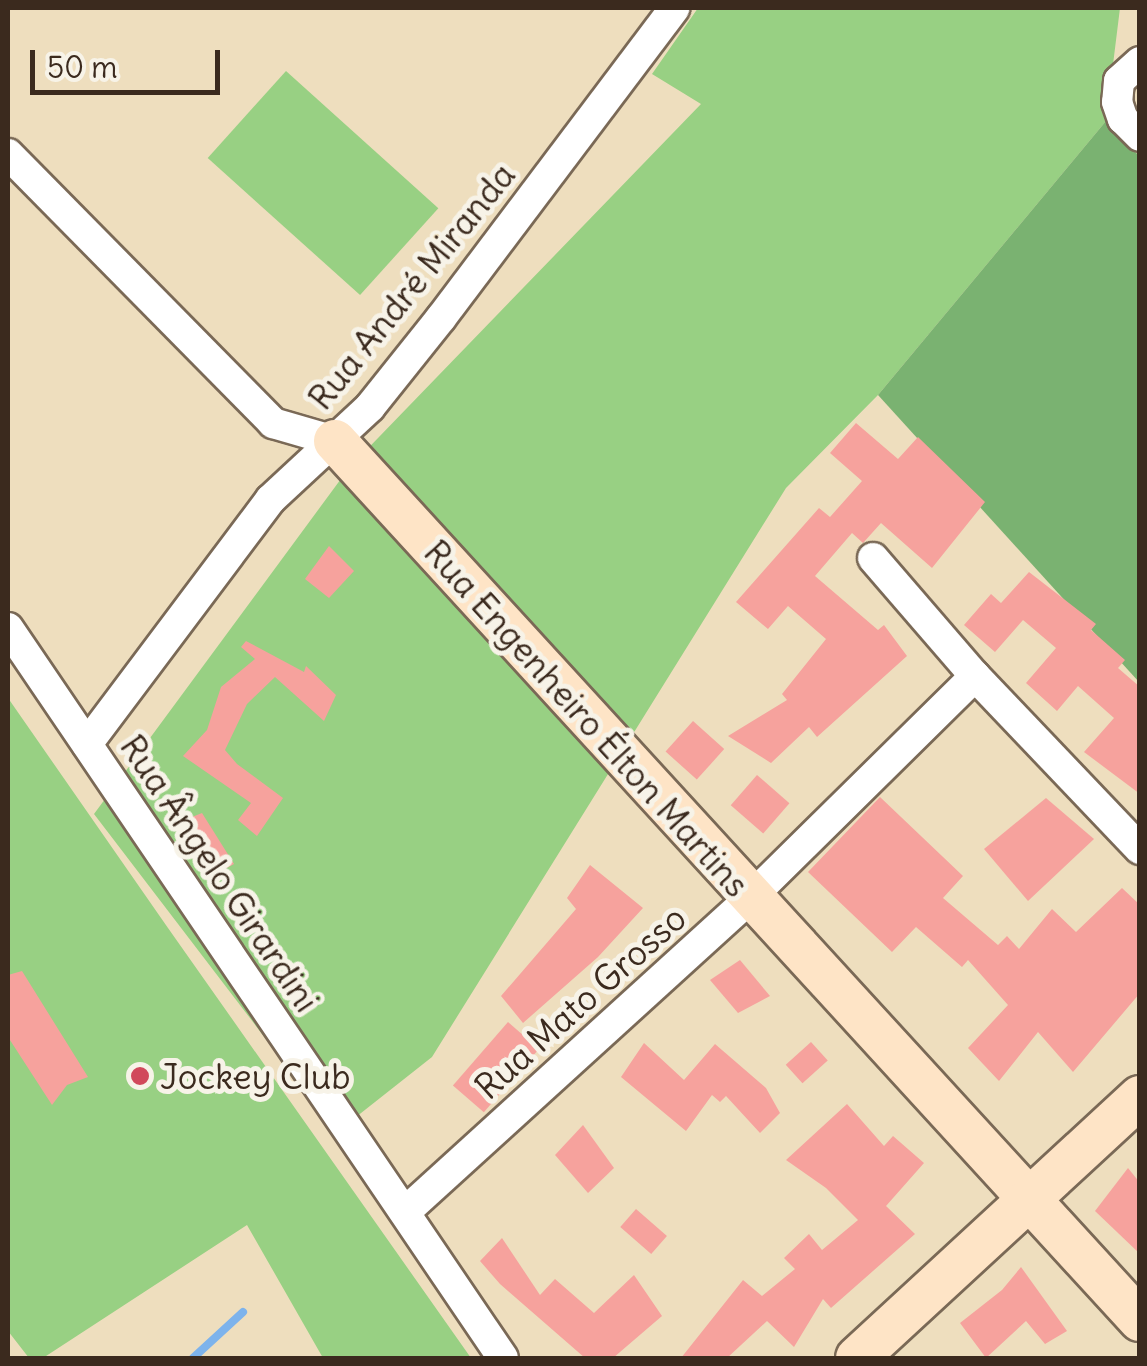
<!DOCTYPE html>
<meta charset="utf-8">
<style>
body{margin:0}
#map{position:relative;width:1147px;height:1366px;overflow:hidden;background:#eedebe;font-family:Delius,sans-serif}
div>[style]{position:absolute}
.green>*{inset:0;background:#98d083;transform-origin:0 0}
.forest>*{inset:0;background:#7ab271}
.stream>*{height:8px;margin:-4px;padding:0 4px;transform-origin:4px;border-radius:4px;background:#7db3ec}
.building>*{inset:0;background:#f6a29d;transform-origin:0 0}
.roads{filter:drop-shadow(2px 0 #7a6956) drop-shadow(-2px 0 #7a6956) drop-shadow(0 2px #7a6956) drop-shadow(0 -2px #7a6956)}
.street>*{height:30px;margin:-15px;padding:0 15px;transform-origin:15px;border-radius:15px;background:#fff}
.secondary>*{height:42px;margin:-21px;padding:0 21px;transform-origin:21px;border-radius:21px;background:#fee4c6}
.dots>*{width:28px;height:28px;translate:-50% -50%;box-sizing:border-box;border:5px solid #f7f3e8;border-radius:50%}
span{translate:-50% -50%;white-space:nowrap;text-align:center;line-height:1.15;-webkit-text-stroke:10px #f7f3e8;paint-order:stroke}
.street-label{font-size:35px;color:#3b2a1e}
.poi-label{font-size:35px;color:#3b2a1e}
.left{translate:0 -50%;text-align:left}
.frame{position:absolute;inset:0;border:10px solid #3b2a1e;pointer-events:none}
.scale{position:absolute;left:30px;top:50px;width:190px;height:45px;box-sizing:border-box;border:5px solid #3b2a1e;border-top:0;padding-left:12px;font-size:30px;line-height:35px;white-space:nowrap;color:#3b2a1e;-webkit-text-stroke:8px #f7f3e8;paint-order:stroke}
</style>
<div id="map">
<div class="green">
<i style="clip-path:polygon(698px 8px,1120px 8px,1106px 121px,878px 395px,786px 488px,432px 1057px,337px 1132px,94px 814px,349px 468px,701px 104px,652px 74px)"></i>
<i style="left:286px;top:71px;width:205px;height:117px;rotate:42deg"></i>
<i style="clip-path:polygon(8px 698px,168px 928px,471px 1358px,323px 1358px,247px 1225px,43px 1358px,29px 1358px,8px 1331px)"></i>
</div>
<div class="forest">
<i style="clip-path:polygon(1106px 121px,1139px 156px,1139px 682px,878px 395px)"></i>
</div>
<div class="stream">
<i style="left:193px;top:1358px;width:68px;rotate:-42.6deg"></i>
</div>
<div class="building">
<i style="clip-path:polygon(856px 423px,898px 459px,918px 437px,985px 502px,932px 568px,881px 523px,863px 543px,852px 533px,815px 576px,878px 630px,884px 625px,907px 656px,817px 737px,809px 727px,771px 763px,728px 736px,787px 700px,782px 694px,826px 639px,788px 606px,768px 629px,736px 602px,819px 508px,830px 517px,862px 481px,830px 453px)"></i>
<i style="clip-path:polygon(329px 546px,354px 571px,329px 598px,305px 579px)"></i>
<i style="clip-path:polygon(1029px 572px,1096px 624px,1091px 630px,1125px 660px,1118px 668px,1140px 687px,1140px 794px,1084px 752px,1114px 718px,1078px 686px,1057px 711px,1026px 683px,1056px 648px,1023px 620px,995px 652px,964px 625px,991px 594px,1001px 603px)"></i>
<i style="clip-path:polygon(246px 641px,304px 672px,306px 666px,336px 695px,324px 721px,275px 677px,247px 704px,225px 750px,237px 764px,283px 798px,257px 836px,238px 820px,251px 803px,183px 756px,207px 730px,221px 687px,255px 659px,241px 647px)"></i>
<i style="left:693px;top:721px;width:42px;height:41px;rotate:42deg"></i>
<i style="left:757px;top:775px;width:43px;height:40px;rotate:41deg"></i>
<i style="clip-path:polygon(880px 797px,963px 876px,943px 898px,998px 945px,1007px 936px,1019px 949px,1052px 909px,1076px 932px,1122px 888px,1140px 905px,1140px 993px,1073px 1072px,1038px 1032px,999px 1081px,968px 1048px,1008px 1005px,968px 960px,962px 967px,916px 927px,892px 952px,808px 872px)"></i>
<i style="clip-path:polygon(1046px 798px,1094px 839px,1028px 901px,984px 849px)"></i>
<i style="clip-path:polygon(202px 813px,234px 864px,210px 877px,176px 840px,187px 819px)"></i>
<i style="clip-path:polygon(590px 865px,643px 908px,598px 957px,523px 1023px,501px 996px,576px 909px,567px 898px)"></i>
<i style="clip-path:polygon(740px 960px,770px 996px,738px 1013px,710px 980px)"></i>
<i style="clip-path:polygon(22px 971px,88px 1077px,67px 1085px,52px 1105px,8px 1037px,8px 975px)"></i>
<i style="left:508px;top:1022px;width:41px;height:84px;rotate:41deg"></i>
<i style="left:811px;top:1042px;width:25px;height:34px;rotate:48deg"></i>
<i style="clip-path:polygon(644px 1043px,684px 1080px,715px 1044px,766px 1088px,780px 1113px,760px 1133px,726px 1096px,720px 1102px,712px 1095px,686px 1131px,621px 1077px)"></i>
<i style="clip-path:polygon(847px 1104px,884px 1146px,893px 1136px,924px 1163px,886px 1206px,915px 1234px,831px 1308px,823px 1299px,794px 1347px,767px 1321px,727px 1358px,681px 1358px,743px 1280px,762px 1296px,795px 1269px,784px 1258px,809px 1234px,822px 1250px,858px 1220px,826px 1188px,786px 1160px)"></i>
<i style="clip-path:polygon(583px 1125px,614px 1168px,588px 1193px,555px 1155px)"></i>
<i style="clip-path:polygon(1128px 1168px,1140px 1183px,1140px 1254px,1095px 1211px)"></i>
<i style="left:636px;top:1209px;width:41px;height:24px;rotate:41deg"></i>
<i style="clip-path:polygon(502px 1238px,540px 1295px,555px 1279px,594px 1313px,634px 1275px,662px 1316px,613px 1358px,585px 1358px,500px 1284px,480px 1261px)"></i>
<i style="clip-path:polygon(1021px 1267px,1067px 1331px,1045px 1344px,1026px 1321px,986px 1358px,960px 1323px,1002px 1290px)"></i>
</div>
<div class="roads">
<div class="street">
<i style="left:1140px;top:62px;width:28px;rotate:138deg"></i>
<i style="left:1119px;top:81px;width:21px;rotate:95deg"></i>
<i style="left:1117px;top:102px;width:18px;rotate:71deg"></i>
<i style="left:1123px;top:119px;width:24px;rotate:45deg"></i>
<i style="left:8px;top:154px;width:378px;rotate:45.4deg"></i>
<i style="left:273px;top:423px;width:65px;rotate:16.2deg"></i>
<i style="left:873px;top:558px;width:156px;rotate:49.2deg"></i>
<i style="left:975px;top:676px;width:239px;rotate:46.4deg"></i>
<i style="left:8px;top:628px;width:882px;rotate:55.86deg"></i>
<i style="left:87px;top:744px;width:306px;rotate:-53.1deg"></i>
<i style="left:271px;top:499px;width:135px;rotate:-42.9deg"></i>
<i style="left:370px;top:407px;width:114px;rotate:-51.4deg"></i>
<i style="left:441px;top:318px;width:388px;rotate:-53deg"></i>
<i style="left:405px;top:1212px;width:466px;rotate:-42.3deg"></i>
<i style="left:750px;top:898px;width:316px;rotate:-44.6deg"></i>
</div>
<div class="secondary">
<i style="left:335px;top:441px;width:1192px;rotate:47.52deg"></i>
<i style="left:857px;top:1358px;width:385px;rotate:-42.7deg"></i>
</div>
</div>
<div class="dots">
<i style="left:140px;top:1076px;background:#d1495b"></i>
</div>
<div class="street-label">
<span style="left:411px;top:286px;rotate:-51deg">Rua André Miranda</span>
<span style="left:587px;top:718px;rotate:48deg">Rua Engenheiro Élton Martins</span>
<span style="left:220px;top:873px;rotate:56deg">Rua Ângelo Girardini</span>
<span style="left:580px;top:1002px;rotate:-42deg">Rua Mato Grosso</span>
</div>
<div class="poi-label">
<span class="left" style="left:160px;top:1076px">Jockey Club</span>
</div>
<div class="frame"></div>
<div class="scale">50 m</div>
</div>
